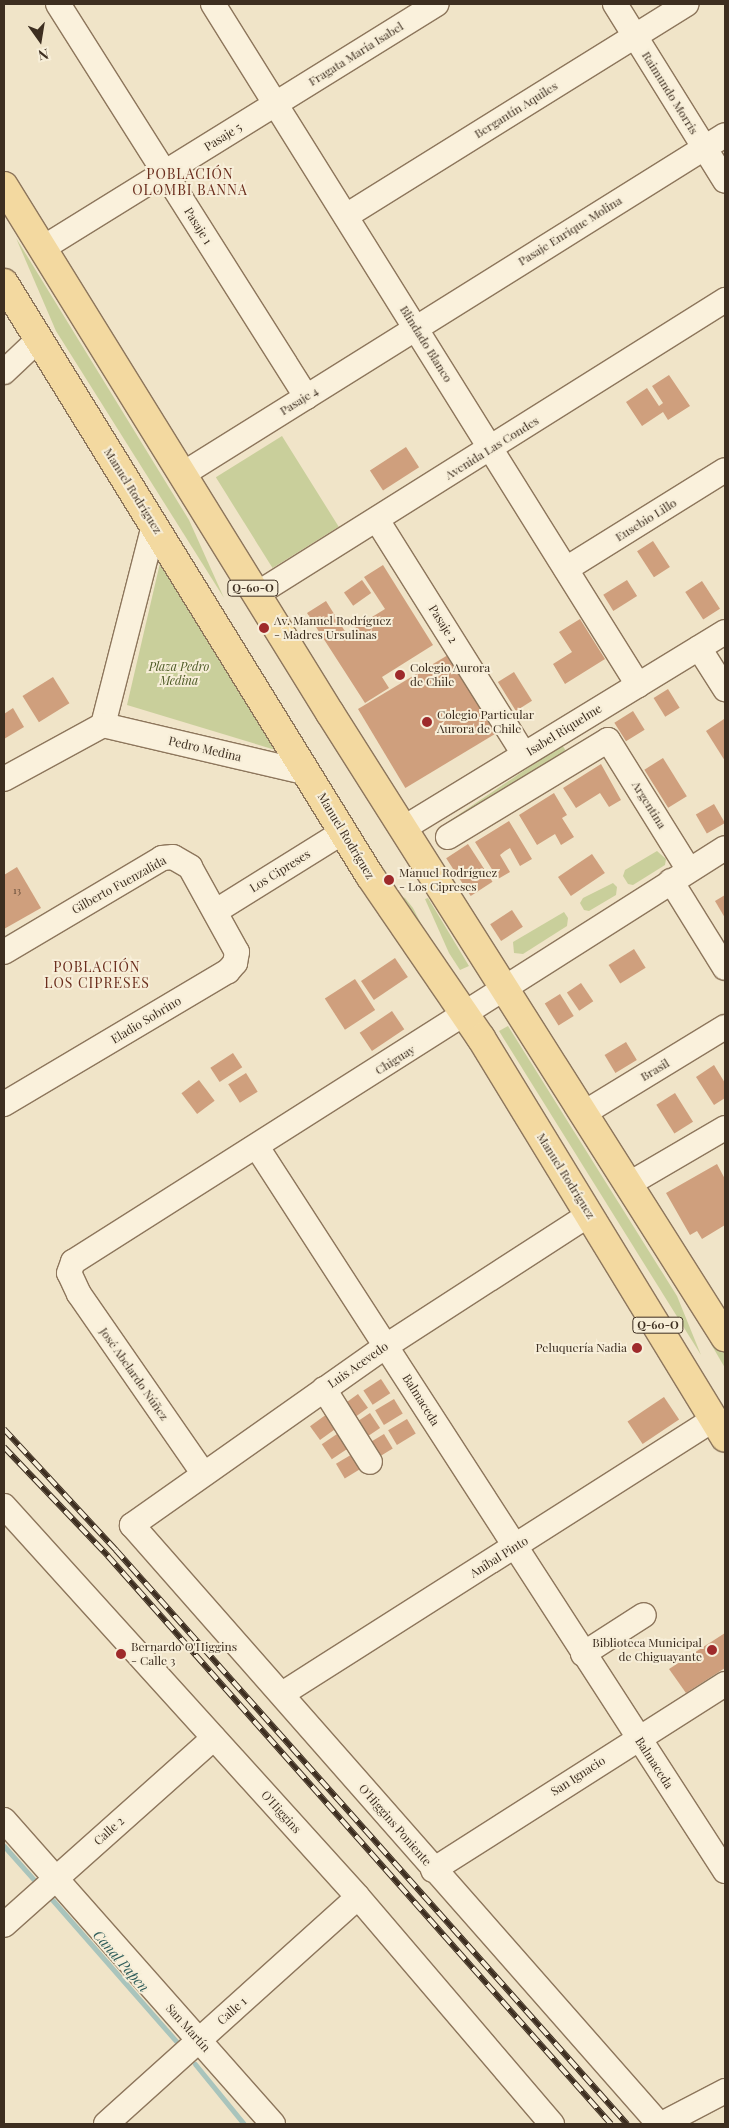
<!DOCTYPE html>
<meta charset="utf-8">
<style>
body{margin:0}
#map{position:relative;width:729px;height:2128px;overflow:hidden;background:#f0e4c8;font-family:"Playfair Display",serif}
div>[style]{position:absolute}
.green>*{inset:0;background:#c9cf9b;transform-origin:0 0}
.stream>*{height:5px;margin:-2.5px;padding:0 2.5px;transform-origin:2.5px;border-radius:2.5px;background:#a9c4bc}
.building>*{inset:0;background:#cf9f7d;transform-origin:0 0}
.roads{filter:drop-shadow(1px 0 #8d765c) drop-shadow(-1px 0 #8d765c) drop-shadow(0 1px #8d765c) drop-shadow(0 -1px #8d765c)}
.minor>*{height:24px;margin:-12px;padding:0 12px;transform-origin:12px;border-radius:12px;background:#faf1dc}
.major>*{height:28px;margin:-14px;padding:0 14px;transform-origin:14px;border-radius:14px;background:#f3d9a0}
.rail>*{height:5.5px;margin-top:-2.75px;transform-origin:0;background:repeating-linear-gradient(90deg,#f7eed8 0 11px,#3d2e20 0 22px);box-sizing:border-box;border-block:1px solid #3d2e20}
.dots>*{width:14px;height:14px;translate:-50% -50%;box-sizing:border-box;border:2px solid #f7eed8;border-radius:50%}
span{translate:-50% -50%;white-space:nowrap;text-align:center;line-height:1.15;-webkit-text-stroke:4px #f7eed8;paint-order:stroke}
.number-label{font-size:10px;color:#624a37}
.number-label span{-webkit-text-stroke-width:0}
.shield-label span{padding:1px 4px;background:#f7eed8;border:1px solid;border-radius:4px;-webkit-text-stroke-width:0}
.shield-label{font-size:11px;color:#3d2e20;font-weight:700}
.street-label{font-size:12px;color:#3d2e20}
.poi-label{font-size:12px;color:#3d2e20}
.left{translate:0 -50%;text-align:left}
.right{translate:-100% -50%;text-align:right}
.park-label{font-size:12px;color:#4d5a26;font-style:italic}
.neighbourhood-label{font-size:14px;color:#6b2e1e;letter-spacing:1px}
.water-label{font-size:14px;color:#2f5d5a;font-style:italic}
.frame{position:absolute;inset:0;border:5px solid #3d2e20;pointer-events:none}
.north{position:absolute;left:15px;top:15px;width:50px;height:50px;-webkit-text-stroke:4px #f7eed8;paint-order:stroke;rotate:167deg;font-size:14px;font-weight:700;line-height:20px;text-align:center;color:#3d2e20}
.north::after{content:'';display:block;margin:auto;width:18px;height:22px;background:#3d2e20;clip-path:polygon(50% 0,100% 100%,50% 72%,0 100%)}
</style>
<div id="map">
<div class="green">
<i style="clip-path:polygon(16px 238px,189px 520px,224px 598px,56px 331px)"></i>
<i style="left:282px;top:436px;width:107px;height:78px;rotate:58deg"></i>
<i style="clip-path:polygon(160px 563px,282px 752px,127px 705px)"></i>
<i style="left:562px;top:745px;width:14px;height:149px;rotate:56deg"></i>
<i style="clip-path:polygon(657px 851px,666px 859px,665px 865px,633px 885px,628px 884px,623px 876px,625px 870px)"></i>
<i style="clip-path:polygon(613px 883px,617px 887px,616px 895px,589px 911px,584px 910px,580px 903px,583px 898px)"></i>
<i style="clip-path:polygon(398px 895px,405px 898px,413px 908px,434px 949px)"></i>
<i style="clip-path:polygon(428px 898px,469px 966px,460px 970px,449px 953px,425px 899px)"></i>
<i style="clip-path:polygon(564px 912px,568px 918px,567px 926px,523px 954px,514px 953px,513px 942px)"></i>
<i style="clip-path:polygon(508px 1026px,677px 1296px,701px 1355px,499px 1031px)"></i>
<i style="clip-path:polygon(698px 1309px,725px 1354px,725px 1368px,711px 1344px)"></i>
</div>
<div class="stream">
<i style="left:4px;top:1846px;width:47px;rotate:48.5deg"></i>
<i style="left:49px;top:1896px;width:193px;rotate:48.8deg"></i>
<i style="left:195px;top:2064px;width:77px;rotate:50.8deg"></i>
</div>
<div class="building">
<i style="clip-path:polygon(669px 375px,690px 406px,668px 420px,663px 412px,642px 426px,626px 402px,647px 388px,659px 406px,663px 403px,652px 386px)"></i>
<i style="left:406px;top:447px;width:24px;height:43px;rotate:57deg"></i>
<i style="left:653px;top:541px;width:31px;height:19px;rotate:57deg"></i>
<i style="clip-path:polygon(383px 565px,433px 645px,382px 677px,389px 688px,365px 703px,307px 613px,326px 601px,346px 633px,385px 609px,364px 577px)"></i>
<i style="left:362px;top:580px;width:16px;height:22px;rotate:55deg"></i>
<i style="left:627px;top:580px;width:19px;height:28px;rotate:58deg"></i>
<i style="left:702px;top:581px;width:33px;height:20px;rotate:57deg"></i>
<i style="clip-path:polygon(580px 619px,605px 659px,565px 684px,553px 664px,572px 652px,559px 632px)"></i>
<i style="left:448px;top:655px;width:92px;height:105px;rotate:59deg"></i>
<i style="left:514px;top:672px;width:34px;height:19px;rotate:58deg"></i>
<i style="left:53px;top:677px;width:31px;height:36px;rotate:58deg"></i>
<i style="left:668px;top:689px;width:22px;height:17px;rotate:58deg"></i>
<i style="clip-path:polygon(13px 708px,24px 727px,4px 739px,4px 714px)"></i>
<i style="left:633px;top:711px;width:22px;height:22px;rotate:58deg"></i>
<i style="clip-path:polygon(724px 719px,725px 721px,725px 761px,706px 731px)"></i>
<i style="left:663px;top:758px;width:45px;height:22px;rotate:58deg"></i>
<i style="clip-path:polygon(601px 764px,621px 800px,609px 807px,600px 793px,576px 808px,563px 788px)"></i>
<i style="clip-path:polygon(554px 793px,567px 815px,562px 818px,574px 837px,561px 845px,555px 834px,537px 845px,519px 815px)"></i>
<i style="left:714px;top:804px;width:22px;height:21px;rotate:60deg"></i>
<i style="clip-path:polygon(509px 821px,532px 859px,520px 866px,510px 848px,505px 851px,500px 855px,510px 872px,498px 879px,475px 842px)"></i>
<i style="left:468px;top:844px;width:45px;height:26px;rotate:57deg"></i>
<i style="left:592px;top:854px;width:23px;height:41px;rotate:56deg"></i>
<i style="clip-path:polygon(17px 867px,41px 908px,4px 929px,4px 875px)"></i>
<i style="clip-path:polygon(725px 895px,725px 918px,715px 901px)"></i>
<i style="left:512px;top:910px;width:20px;height:26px;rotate:57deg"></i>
<i style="left:634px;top:949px;width:22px;height:30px;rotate:58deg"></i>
<i style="left:395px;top:958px;width:23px;height:41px;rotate:56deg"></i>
<i style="left:355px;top:979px;width:37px;height:36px;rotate:57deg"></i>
<i style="left:581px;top:983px;width:22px;height:17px;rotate:56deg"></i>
<i style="left:560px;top:994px;width:26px;height:18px;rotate:58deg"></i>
<i style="left:392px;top:1011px;width:22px;height:39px;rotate:56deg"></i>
<i style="left:626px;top:1042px;width:21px;height:25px;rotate:59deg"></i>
<i style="left:233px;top:1053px;width:17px;height:27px;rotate:57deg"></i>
<i style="clip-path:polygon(714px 1065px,725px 1083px,725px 1098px,714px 1105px,696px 1077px)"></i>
<i style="left:246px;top:1073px;width:22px;height:21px;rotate:58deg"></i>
<i style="left:199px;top:1080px;width:26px;height:22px;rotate:53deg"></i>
<i style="left:675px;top:1093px;width:34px;height:22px;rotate:58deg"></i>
<i style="clip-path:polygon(717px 1164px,725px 1179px,725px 1225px,702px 1239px,697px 1231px,690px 1235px,666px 1193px)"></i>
<i style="left:381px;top:1379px;width:17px;height:21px;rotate:57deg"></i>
<i style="left:358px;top:1394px;width:17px;height:21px;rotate:54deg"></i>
<i style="left:664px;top:1397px;width:27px;height:44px;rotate:56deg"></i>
<i style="left:394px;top:1399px;width:17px;height:22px;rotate:59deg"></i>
<i style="left:370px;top:1413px;width:18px;height:22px;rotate:56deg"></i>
<i style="left:327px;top:1414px;width:17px;height:21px;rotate:54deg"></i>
<i style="left:407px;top:1419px;width:17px;height:22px;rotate:59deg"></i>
<i style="left:340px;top:1432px;width:18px;height:22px;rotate:56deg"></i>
<i style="left:384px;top:1434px;width:17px;height:22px;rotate:59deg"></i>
<i style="left:354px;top:1453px;width:17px;height:21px;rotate:59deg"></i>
<i style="clip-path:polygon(725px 1633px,725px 1668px,686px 1693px,669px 1669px)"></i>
</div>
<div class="roads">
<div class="minor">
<i style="left:58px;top:4px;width:465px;rotate:57.7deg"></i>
<i style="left:213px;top:4px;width:803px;rotate:58.03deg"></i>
<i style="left:615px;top:4px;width:208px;rotate:58.1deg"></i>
<i style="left:346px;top:216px;width:401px;rotate:-31.9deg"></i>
<i style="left:43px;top:248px;width:463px;rotate:-31.8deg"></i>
<i style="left:4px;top:372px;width:48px;rotate:-43.3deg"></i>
<i style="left:183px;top:474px;width:639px;rotate:-32.02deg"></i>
<i style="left:377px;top:520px;width:276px;rotate:57.9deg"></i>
<i style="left:566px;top:569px;width:187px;rotate:-31.9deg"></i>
<i style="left:257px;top:594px;width:553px;rotate:-32.14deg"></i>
<i style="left:699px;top:648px;width:49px;rotate:57.6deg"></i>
<i style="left:103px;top:725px;width:206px;rotate:-75.7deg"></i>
<i style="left:4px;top:779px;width:113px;rotate:-28.6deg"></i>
<i style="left:103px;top:725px;width:211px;rotate:13.2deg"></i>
<i style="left:404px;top:828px;width:376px;rotate:-31.4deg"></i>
<i style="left:448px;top:837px;width:187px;rotate:-31.2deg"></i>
<i style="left:608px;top:740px;width:153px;rotate:58.1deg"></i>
<i style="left:671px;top:881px;width:102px;rotate:58.2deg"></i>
<i style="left:216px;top:911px;width:150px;rotate:-31.9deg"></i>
<i style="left:4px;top:952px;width:184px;rotate:-30.7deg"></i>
<i style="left:162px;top:858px;width:11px;rotate:-5deg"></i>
<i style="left:173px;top:857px;width:20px;rotate:30deg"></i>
<i style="left:190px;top:867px;width:97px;rotate:61.1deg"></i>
<i style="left:237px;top:952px;width:11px;rotate:100deg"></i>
<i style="left:235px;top:963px;width:11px;rotate:131deg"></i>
<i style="left:228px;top:971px;width:261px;rotate:149.3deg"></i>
<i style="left:584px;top:1113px;width:165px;rotate:-31.4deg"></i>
<i style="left:257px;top:1147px;width:862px;rotate:57.12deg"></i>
<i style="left:629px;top:1184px;width:111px;rotate:-30.3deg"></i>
<i style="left:590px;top:1214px;width:243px;rotate:147.1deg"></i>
<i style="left:386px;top:1346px;width:311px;rotate:144.8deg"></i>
<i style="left:132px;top:1525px;width:798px;rotate:48.66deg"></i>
<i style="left:324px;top:1389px;width:86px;rotate:57.8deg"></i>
<i style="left:203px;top:1473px;width:218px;rotate:-124.7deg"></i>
<i style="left:79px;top:1294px;width:23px;rotate:-115deg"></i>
<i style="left:69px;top:1273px;width:12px;rotate:-70deg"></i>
<i style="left:73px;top:1262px;width:772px;rotate:-32.41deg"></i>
<i style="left:4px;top:1506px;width:527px;rotate:47.84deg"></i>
<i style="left:358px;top:1897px;width:299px;rotate:49.5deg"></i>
<i style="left:583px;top:1654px;width:72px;rotate:-32.6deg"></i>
<i style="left:282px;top:1694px;width:512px;rotate:-32.48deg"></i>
<i style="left:4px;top:1820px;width:406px;rotate:48.5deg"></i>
<i style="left:433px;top:1870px;width:346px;rotate:-32.5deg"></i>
<i style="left:4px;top:1925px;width:281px;rotate:-41.7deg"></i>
<i style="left:106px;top:2124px;width:339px;rotate:-42deg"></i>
<i style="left:662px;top:2124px;width:71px;rotate:-27.6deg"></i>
</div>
<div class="major">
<i style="left:4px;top:186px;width:620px;rotate:58.26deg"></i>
<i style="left:330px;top:713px;width:739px;rotate:57.67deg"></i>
<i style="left:4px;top:283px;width:697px;rotate:58.32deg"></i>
<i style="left:370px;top:876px;width:196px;rotate:55.6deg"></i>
<i style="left:481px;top:1038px;width:468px;rotate:58.6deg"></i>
</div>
</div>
<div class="rail">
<i style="left:4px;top:1429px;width:165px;rotate:47.2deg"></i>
<i style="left:116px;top:1550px;width:769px;rotate:48.32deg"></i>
<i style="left:4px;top:1447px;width:151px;rotate:46.3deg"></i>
<i style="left:108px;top:1556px;width:759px;rotate:48.47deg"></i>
</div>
<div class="dots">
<i style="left:264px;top:628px;background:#9e2a2b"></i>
<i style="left:400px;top:675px;background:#9e2a2b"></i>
<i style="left:427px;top:722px;background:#9e2a2b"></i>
<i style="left:389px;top:880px;background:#9e2a2b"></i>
<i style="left:637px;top:1348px;background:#9e2a2b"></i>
<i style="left:712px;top:1650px;background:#9e2a2b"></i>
<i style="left:121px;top:1654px;background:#9e2a2b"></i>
</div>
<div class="number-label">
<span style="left:17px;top:891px">13</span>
</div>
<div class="shield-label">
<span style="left:253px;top:588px">Q-60-O</span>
<span style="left:658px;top:1325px">Q-60-O</span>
</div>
<div class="street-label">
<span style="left:356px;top:54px;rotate:-32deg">Fragata María Isabel</span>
<span style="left:670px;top:93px;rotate:58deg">Raimundo Morris</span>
<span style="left:516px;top:110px;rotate:-32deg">Bergantín Aquiles</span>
<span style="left:223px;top:137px;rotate:-32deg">Pasaje 5</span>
<span style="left:198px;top:226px;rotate:58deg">Pasaje 1</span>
<span style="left:570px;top:231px;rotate:-32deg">Pasaje Enrique Molina</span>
<span style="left:426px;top:344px;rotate:58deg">Blindado Blanco</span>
<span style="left:299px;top:401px;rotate:-32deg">Pasaje 4</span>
<span style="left:492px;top:448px;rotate:-32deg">Avenida Las Condes</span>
<span style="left:133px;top:491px;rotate:58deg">Manuel Rodríguez</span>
<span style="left:646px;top:520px;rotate:-32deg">Eusebio Lillo</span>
<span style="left:443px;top:624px;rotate:58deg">Pasaje 2</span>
<span style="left:564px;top:730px;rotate:-32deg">Isabel Riquelme</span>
<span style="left:205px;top:749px;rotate:13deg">Pedro Medina</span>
<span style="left:649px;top:805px;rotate:58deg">Argentina</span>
<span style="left:346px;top:836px;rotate:59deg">Manuel Rodríguez</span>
<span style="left:280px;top:871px;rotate:-32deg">Los Cipreses</span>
<span style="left:119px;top:885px;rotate:-29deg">Gilberto Fuenzalida</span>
<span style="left:146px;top:1020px;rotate:-31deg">Eladio Sobrino</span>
<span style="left:395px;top:1060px;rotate:-32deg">Chiguay</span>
<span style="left:655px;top:1070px;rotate:-31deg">Brasil</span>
<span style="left:566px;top:1176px;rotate:58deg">Manuel Rodríguez</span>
<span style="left:358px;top:1365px;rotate:-35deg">Luis Acevedo</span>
<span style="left:134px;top:1374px;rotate:55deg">José Abelardo Núñez</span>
<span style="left:421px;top:1400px;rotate:58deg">Balmaceda</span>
<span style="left:499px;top:1557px;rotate:-32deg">Aníbal Pinto</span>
<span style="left:654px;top:1763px;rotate:57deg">Balmaceda</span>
<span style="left:578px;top:1776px;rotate:-33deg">San Ignacio</span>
<span style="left:281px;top:1812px;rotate:48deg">O'Higgins</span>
<span style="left:395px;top:1825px;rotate:49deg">O'Higgins Poniente</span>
<span style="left:109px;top:1831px;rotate:-42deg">Calle 2</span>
<span style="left:232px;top:2011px;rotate:-42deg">Calle 1</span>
<span style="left:188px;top:2028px;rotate:48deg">San Martín</span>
</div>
<div class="poi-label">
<span class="left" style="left:274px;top:628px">Av. Manuel Rodríguez<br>- Madres Ursulinas</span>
<span class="left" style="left:410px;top:675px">Colegio Aurora<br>de Chile</span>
<span class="left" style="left:437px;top:722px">Colegio Particular<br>Aurora de Chile</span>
<span class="left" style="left:399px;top:880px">Manuel Rodríguez<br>- Los Cipreses</span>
<span class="right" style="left:627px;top:1348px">Peluquería Nadia</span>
<span class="right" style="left:702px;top:1650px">Biblioteca Municipal<br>de Chiguayante</span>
<span class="left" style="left:131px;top:1654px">Bernardo O'Higgins<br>- Calle 3</span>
</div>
<div class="park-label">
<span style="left:179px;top:674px">Plaza Pedro<br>Medina</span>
</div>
<div class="neighbourhood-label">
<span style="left:190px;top:182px">POBLACIÓN<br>OLOMBI BANNA</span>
<span style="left:97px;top:975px">POBLACIÓN<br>LOS CIPRESES</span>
</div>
<div class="water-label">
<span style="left:121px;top:1961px;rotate:49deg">Canal Papen</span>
</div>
<div class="frame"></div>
<div class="north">N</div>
</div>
